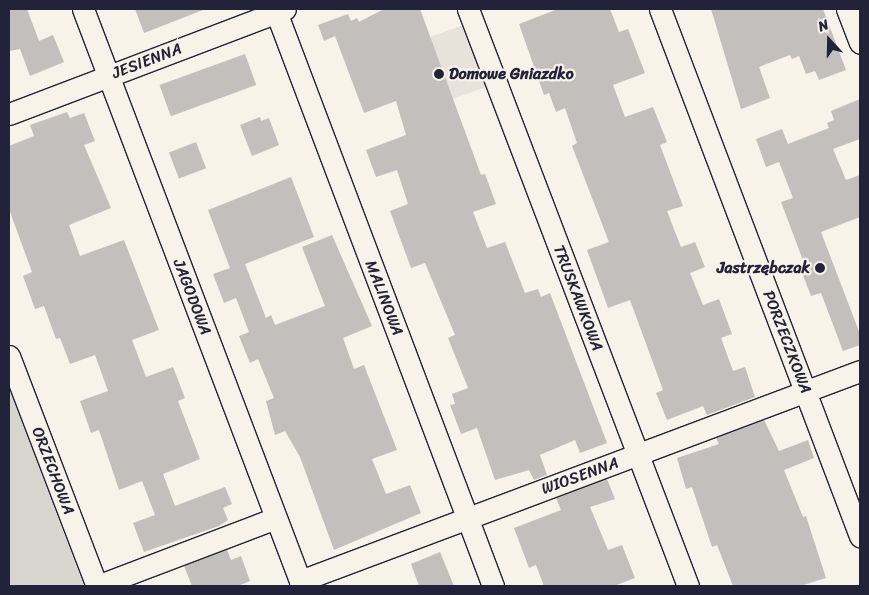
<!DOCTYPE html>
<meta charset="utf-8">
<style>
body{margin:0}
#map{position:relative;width:869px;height:595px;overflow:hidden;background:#f7f3e8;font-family:Sriracha,sans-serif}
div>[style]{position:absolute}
.built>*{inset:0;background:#e7e3db;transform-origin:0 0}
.green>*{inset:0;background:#d8d5cf}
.building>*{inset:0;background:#c2bfbd;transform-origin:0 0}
.roads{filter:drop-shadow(1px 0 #22223b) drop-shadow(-1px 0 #22223b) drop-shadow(0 1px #22223b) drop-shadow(0 -1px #22223b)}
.minor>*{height:21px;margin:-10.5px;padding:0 10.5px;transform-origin:10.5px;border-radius:10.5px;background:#f7f3e8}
.dots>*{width:14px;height:14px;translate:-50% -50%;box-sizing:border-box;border:2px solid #f7f3e8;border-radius:50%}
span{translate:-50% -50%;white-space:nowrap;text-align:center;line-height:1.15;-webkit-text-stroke:4.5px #f7f3e8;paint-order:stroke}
.street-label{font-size:16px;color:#22223b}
.poi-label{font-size:16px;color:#22223b;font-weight:700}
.left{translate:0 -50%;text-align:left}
.right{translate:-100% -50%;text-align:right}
.frame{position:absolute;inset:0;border:10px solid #22223b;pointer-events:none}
.north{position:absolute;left:804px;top:15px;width:50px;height:50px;-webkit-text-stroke:4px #f7f3e8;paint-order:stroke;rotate:339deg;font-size:14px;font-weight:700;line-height:20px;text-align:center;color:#22223b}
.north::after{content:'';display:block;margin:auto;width:18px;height:22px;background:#22223b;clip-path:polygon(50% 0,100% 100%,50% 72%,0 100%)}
</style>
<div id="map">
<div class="built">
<i style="left:463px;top:25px;width:66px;height:80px;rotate:70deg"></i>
</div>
<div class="green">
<i style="clip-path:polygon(9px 388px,84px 586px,9px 586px)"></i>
</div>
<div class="building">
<i style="clip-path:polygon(9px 9px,27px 9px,39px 41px,53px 35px,64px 62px,30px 76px,20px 49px,9px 51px)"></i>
<i style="clip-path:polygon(135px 9px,203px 9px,203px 10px,144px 33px)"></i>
<i style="clip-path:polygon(384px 9px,420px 9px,481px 175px,485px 174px,496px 204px,473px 212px,487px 248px,505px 242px,525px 293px,538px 289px,541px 297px,550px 293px,607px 443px,580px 453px,575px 440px,540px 455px,547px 475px,534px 480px,529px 470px,495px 480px,477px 428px,461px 434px,450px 405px,455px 404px,452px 394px,468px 388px,448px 338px,455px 335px,425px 263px,411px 268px,390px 211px,408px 204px,397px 170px,376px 177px,366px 150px,406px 135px,396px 101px,364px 113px,335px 36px,324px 41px,318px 25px,348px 14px,351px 21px,357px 18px,359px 22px)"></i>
<i style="clip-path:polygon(558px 9px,610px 9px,619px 32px,628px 29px,645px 73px,613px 85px,625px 117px,653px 107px,667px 142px,660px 145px,683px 206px,667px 211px,681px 247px,695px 242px,705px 267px,690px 273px,703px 305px,719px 299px,732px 334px,721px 338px,733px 371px,745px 367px,755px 397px,707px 415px,703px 406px,667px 420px,656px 393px,663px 390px,630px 300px,608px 308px,587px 250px,609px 242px,572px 146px,577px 143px,565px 108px,556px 112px,549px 93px,544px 95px,519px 24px)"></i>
<i style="clip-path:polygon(711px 9px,823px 9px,846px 70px,819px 80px,815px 71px,806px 74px,799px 56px,792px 59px,790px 55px,759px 67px,770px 98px,741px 109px)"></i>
<i style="left:245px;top:54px;width:33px;height:91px;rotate:70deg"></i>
<i style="clip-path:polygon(860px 99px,860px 139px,833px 149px,846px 180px,860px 175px,860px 217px,821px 232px,860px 334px,860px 345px,843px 351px,821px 293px,811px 296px,799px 265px,804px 263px,781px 202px,793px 198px,779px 162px,766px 167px,756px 139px,782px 129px,788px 144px,829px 128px,827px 123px,834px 120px,831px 111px)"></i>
<i style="clip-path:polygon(67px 112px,70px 118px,84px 113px,95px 141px,84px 145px,111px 208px,69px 225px,80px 256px,124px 240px,159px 330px,132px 340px,146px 377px,173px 367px,185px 398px,178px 401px,200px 459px,163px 474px,175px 506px,225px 487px,232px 504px,223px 508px,228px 520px,219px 526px,144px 552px,133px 523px,155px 515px,142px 481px,119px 490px,99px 430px,91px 433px,80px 401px,108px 391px,95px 355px,70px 364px,60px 338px,56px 339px,44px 306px,35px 309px,23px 276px,32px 272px,9px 209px,9px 146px,34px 136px,30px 125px)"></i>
<i style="clip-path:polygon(260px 117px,261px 121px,269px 118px,279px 145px,252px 156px,240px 125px)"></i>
<i style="left:196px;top:142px;width:28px;height:29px;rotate:69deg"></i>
<i style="clip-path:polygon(291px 177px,314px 237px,245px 264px,266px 318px,271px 315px,275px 325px,325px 306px,302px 247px,332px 235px,372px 326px,343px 338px,354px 369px,364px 365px,397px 450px,372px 459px,386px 494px,410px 485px,421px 513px,334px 550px,300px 457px,285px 431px,275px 435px,266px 401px,274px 398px,258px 359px,250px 363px,239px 336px,249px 332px,236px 298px,224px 303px,213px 274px,230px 268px,208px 210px)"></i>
<i style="clip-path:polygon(764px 420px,779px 451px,808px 440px,814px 458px,784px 470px,803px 517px,806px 516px,826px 578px,800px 586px,733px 586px,717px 545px,712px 547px,692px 487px,686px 489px,677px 458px,719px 444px,716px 438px)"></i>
<i style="clip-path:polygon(607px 479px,615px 499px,590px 507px,608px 550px,622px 545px,635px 578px,614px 586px,544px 586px,536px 565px,529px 568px,514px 528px,561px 510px,556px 498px)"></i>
<i style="clip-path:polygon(227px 550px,231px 560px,241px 556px,250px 581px,238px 586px,192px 586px,184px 566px)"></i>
<i style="clip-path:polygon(440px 552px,454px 586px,419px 586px,411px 564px)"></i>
</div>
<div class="roads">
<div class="minor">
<i style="left:83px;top:9px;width:617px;rotate:69.22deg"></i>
<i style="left:275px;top:9px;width:617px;rotate:69.3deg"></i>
<i style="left:468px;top:9px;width:618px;rotate:69.13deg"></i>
<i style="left:660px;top:9px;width:564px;rotate:69.22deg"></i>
<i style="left:847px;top:9px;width:36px;rotate:69deg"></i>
<i style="left:9px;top:114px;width:295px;rotate:-20.8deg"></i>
<i style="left:9px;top:356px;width:246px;rotate:69.1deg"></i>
<i style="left:300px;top:581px;width:598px;rotate:-20.56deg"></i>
<i style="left:97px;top:586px;width:191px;rotate:-20.8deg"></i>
</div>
</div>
<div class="dots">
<i style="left:439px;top:74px;background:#22223b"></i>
<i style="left:820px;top:268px;background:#22223b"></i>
</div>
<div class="street-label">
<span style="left:147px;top:61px;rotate:-21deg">JESIENNA</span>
<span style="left:192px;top:297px;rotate:69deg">JAGODOWA</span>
<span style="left:384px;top:298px;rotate:69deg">MALINOWA</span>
<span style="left:578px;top:298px;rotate:69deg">TRUSKAWKOWA</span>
<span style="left:787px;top:342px;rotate:69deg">PORZECZKOWA</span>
<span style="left:53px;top:471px;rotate:69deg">ORZECHOWA</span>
<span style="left:580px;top:476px;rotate:-20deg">WIOSENNA</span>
</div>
<div class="poi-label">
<span class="left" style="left:449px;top:74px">Domowe Gniazdko</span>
<span class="right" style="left:810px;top:268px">Jastrzębczak</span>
</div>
<div class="frame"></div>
<div class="north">N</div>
</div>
